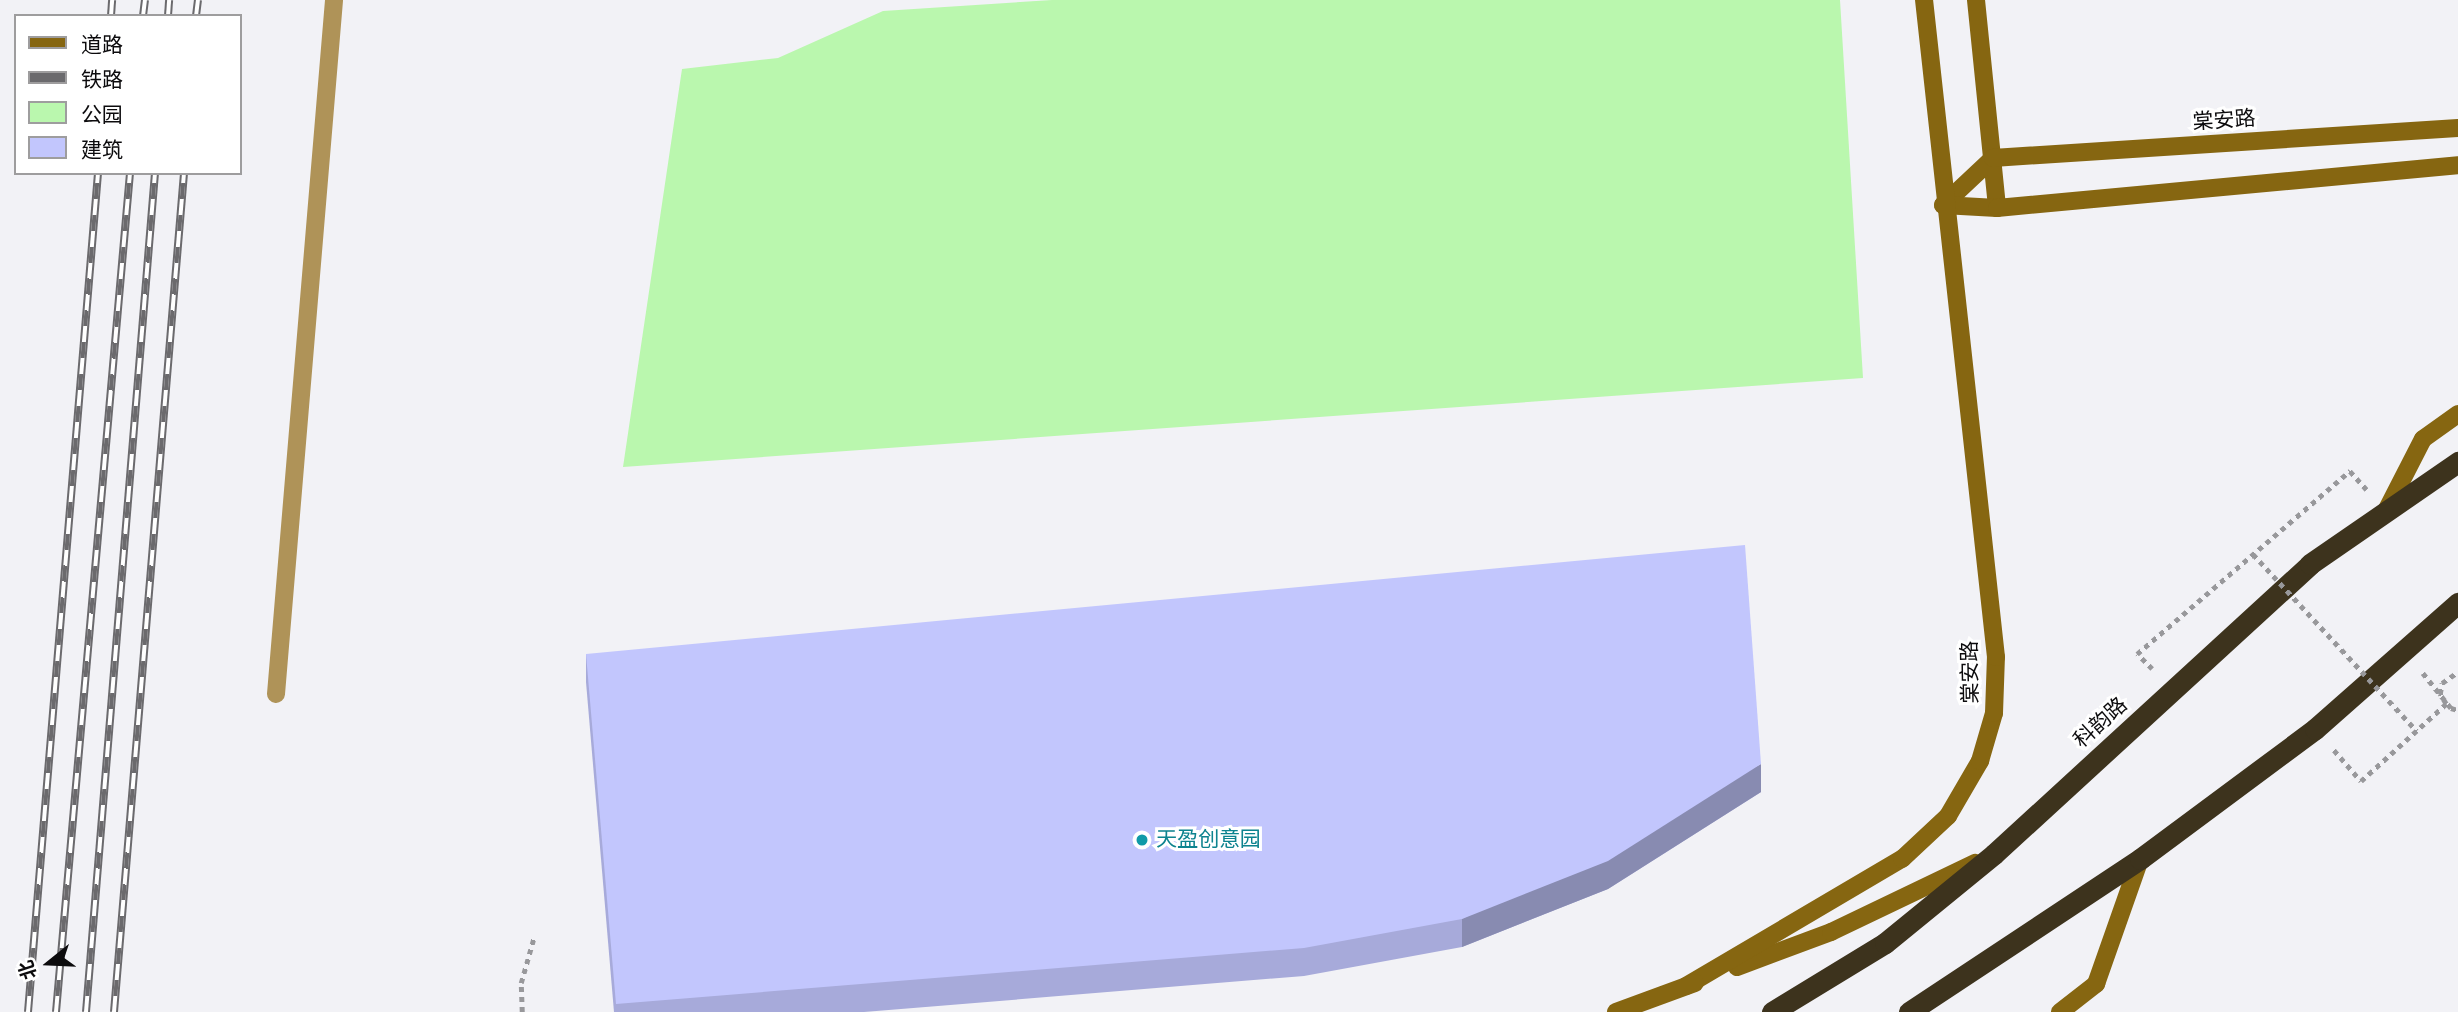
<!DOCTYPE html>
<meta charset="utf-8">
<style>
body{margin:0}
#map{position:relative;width:2458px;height:1012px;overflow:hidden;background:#f2f2f6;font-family:"Alegreya Sans","Noto Sans SC",sans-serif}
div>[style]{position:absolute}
.green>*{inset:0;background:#baf7ae}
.path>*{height:4.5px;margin-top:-2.25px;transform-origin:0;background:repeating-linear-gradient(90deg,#98989b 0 5px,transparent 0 10px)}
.lane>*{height:18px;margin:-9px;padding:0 9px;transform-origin:9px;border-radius:9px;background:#af9358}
.secondary>*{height:18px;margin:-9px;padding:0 9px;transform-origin:9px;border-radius:9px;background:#866611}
.highway>*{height:21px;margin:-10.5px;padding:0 10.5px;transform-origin:10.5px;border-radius:10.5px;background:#3d331d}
.rail>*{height:8px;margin-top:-4px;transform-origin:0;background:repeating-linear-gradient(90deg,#fff 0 16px,#6b6a6d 0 32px);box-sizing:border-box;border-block:2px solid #6b6a6d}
.path-bridge>*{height:4.5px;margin-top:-2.25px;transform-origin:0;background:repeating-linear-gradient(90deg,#98989b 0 5px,transparent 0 10px)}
.wall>*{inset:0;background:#a7aada}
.shaded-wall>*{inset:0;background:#888bb1}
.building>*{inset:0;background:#c2c6fd}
.dots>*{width:19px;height:19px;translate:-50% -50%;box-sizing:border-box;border:4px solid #fff;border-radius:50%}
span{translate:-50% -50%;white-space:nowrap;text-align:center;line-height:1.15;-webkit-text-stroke:6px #fff;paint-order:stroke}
.street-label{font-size:21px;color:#0c0b0d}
.culture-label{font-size:21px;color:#0d838f}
.left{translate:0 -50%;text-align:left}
.legend{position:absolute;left:14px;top:14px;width:228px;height:161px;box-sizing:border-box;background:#fff;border:2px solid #9e9d9e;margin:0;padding:9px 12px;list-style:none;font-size:21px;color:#0c0b0d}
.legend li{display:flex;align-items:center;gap:14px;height:35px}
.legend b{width:35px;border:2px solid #9e9d9e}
.north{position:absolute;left:14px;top:928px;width:70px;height:70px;-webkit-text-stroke:5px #fff;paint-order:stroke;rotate:252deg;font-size:19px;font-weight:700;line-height:28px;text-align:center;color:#0c0b0d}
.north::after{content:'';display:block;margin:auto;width:24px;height:32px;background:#0c0b0d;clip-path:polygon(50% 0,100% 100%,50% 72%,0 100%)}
</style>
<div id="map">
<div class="green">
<i style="clip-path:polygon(1052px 0,1840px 0,1863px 378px,623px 467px,682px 69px,778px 58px,883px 11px)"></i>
</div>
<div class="path">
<i style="left:2152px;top:669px;width:21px;rotate:-135deg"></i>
<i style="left:2137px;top:654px;width:281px;rotate:-40.7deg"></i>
<i style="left:2350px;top:471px;width:25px;rotate:48deg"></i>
<i style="left:2423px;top:673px;width:45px;rotate:51.3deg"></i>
<i style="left:2451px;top:708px;width:7px;rotate:16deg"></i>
<i style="left:2334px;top:750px;width:41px;rotate:48.9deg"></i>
<i style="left:2361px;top:781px;width:115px;rotate:-42.2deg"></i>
<i style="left:522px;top:1012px;width:29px;rotate:-92deg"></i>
<i style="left:521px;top:983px;width:48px;rotate:-74.2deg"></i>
</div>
<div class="lane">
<i style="left:276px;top:694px;width:696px;rotate:-85.22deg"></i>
</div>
<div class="secondary">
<i style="left:1976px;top:0;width:209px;rotate:84.2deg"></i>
<i style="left:1943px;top:205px;width:69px;rotate:-43.2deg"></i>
<i style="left:1993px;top:158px;width:466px;rotate:-3.7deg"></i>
<i style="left:1943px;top:205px;width:54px;rotate:3.2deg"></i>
<i style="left:1997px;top:208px;width:463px;rotate:-5.3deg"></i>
<i style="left:2386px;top:511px;width:81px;rotate:-62.8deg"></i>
<i style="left:2423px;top:439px;width:43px;rotate:-35.5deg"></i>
<i style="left:1737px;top:967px;width:100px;rotate:-20.4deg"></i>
<i style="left:1831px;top:932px;width:160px;rotate:-25.6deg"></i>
<i style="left:1686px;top:986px;width:251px;rotate:-30.5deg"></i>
<i style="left:1902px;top:859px;width:63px;rotate:-43.1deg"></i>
<i style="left:1948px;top:816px;width:64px;rotate:-59.8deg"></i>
<i style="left:1980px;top:761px;width:50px;rotate:-73.7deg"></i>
<i style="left:1994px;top:713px;width:56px;rotate:-88deg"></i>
<i style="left:1996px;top:657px;width:661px;rotate:-96.25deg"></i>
<i style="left:1616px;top:1012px;width:84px;rotate:-20.2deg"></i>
<i style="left:2060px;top:1012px;width:46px;rotate:-37.9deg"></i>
<i style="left:2096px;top:984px;width:133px;rotate:-70.6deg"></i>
</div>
<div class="highway">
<i style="left:1772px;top:1012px;width:132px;rotate:-31.4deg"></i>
<i style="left:1885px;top:943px;width:141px;rotate:-39.2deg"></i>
<i style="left:1994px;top:854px;width:429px;rotate:-42.5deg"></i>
<i style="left:2310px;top:564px;width:180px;rotate:-34.6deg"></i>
<i style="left:1909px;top:1012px;width:277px;rotate:-33.5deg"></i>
<i style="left:2140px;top:859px;width:218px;rotate:-36.6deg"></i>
<i style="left:2315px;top:729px;width:191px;rotate:-41.4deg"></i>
</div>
<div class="rail">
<i style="left:111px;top:16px;width:16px;rotate:-86deg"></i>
<i style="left:143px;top:16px;width:16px;rotate:-83deg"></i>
<i style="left:168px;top:16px;width:16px;rotate:-86deg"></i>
<i style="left:196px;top:16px;width:16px;rotate:-83deg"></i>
<i style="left:28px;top:1012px;width:842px;rotate:-85.23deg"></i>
<i style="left:56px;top:1012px;width:842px;rotate:-84.96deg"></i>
<i style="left:86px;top:1012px;width:842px;rotate:-85.3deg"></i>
<i style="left:114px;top:1012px;width:842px;rotate:-85.23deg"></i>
</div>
<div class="path-bridge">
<i style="left:2253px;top:554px;width:241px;rotate:47.2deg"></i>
<i style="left:2446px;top:704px;width:12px;rotate:-121deg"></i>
<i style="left:2440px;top:694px;width:11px;rotate:-80deg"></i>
<i style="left:2442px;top:683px;width:19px;rotate:-35deg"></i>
</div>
<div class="wall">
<i style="clip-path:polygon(586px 654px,1761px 792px,1608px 889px,1462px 947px,1304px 976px,864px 1012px,614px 1012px,586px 682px)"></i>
</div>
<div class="shaded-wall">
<i style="clip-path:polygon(1761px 764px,1761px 792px,1608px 889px,1462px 947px,1462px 919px)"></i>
</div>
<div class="building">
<i style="clip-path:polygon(1745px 545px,1761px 764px,1608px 861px,1462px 919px,1304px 948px,616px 1004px,586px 654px)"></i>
</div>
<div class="dots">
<i style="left:1142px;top:840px;background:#0f9aa8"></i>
</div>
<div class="street-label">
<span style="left:2224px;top:121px;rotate:-4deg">棠安路</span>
<span style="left:1971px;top:672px;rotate:-91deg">棠安路</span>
<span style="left:2101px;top:723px;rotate:-42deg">科韵路</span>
</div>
<div class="culture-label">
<span class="left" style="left:1156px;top:840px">天盈创意园</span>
</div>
<ul class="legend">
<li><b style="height:9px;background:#866611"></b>道路</li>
<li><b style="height:9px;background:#6b6a6d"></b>铁路</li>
<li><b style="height:19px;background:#baf7ae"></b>公园</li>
<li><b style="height:19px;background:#c2c6fd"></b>建筑</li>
</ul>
<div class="north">北</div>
</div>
